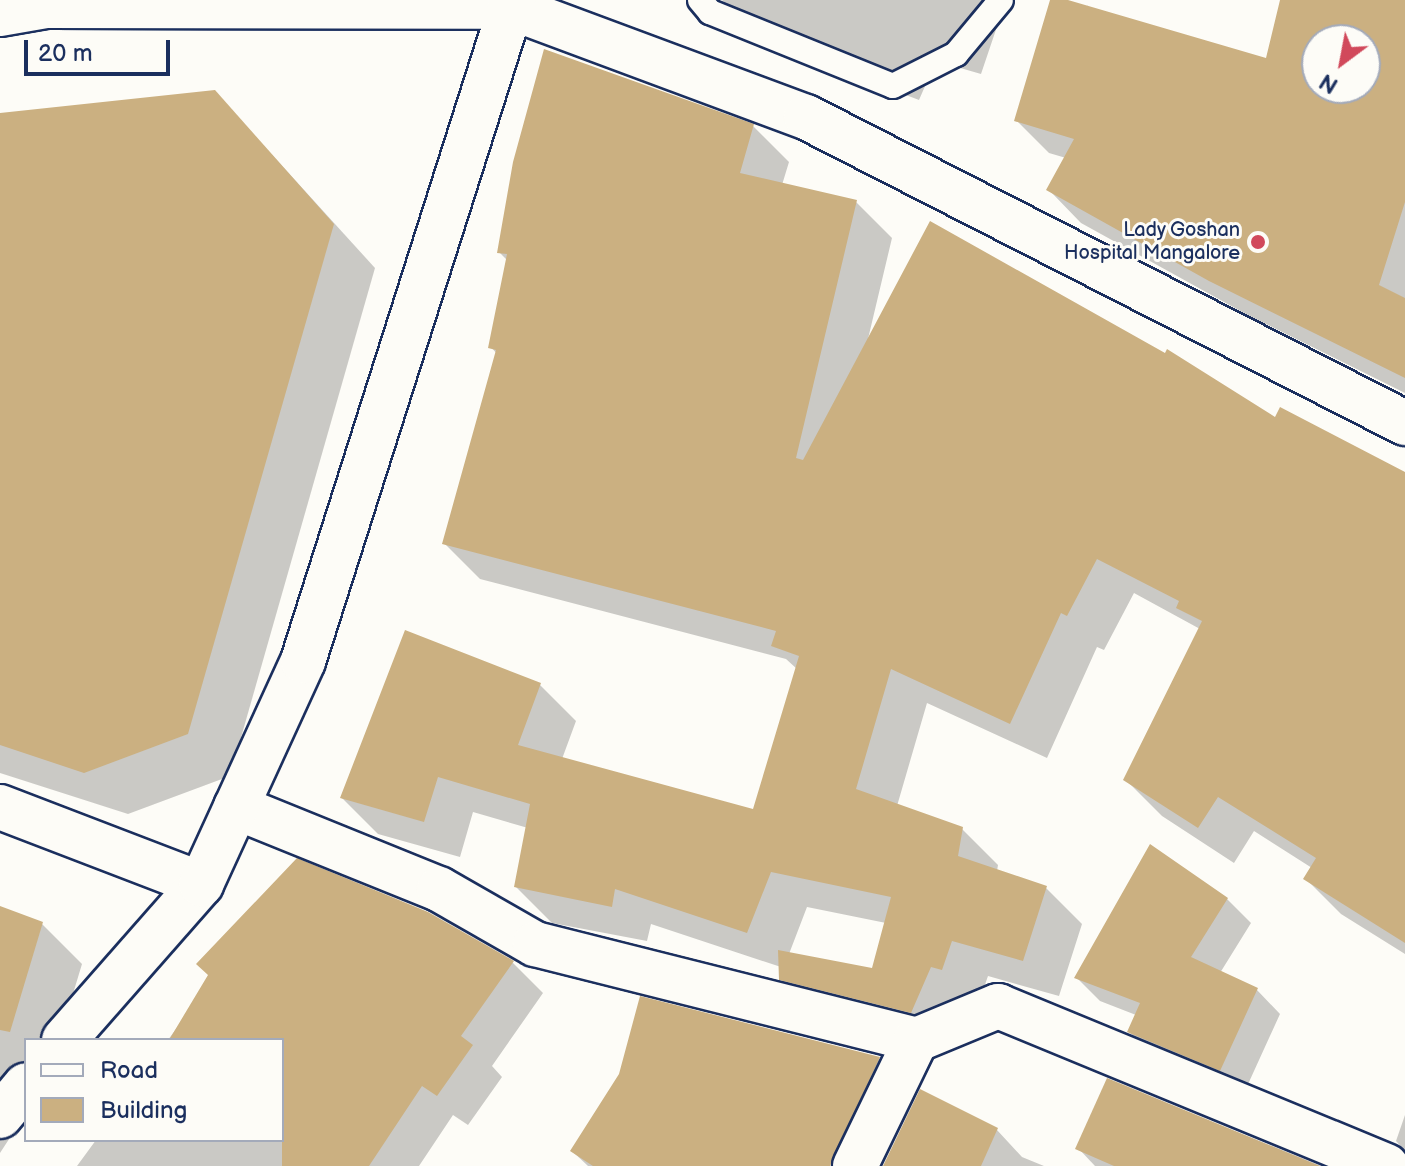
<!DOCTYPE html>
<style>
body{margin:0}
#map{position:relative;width:1405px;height:1166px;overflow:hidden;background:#fdfcf7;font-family:"Balsamiq Sans",sans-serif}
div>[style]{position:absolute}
.shadow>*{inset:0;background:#0003}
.building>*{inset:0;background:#cbb081}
.roads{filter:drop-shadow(2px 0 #1b2f5e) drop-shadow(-2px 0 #1b2f5e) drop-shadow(0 2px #1b2f5e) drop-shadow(0 -2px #1b2f5e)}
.lane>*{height:24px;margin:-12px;padding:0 12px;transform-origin:12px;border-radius:12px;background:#fdfcf7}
.street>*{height:44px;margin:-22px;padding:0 22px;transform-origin:22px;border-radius:22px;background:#fdfcf7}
.secondary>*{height:44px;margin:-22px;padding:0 22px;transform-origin:22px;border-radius:22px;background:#fdfcf7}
.dots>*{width:22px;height:22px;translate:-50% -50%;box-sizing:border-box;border:4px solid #fdfcf7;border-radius:50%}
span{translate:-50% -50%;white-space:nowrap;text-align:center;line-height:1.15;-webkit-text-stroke:6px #fdfcf7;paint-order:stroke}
.poi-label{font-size:20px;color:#1b2f5e}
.right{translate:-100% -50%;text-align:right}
.legend{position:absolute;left:24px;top:1038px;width:260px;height:104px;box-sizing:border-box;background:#fdfcf7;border:2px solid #a3aaba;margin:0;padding:10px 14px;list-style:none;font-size:24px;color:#1b2f5e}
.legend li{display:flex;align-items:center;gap:16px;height:40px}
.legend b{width:40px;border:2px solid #a3aaba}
.north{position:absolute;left:1301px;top:24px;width:80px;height:80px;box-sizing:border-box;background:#fdfcf7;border:2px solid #a3aaba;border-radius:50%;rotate:212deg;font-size:22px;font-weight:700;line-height:32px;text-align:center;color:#1b2f5e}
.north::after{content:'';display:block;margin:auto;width:28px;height:36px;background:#d1495b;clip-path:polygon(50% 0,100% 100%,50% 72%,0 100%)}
.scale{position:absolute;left:24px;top:40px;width:146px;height:36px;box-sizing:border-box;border:4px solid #1b2f5e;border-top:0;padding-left:10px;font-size:24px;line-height:28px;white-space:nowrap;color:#1b2f5e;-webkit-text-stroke:6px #fdfcf7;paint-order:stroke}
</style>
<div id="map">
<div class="shadow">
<i style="clip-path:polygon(722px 0,1006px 0,981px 74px,936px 61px,919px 100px,764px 41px)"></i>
<i style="clip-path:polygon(evenodd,1052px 0,1268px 61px,1282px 0,1405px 0,1405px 393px,1244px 313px,1081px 223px,1049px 190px,1066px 158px,1049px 153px,1016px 120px,1052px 0,1317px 40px,1365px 40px,1365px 88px,1317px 88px,1317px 40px)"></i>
<i style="clip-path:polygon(215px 92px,375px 268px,230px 776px,128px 814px,0 773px,0 115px)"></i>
<i style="clip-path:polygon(evenodd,753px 126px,789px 162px,782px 185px,856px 202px,892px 238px,868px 339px,1276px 420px,1405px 475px,1405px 954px,1341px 914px,1305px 878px,1312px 868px,1254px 831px,1234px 863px,1162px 816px,1126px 780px,1200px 629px,1134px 593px,1104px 650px,1097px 647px,1047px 758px,927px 703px,897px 806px,962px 829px,998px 865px,997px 871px,1046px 888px,1082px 924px,1059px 996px,988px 976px,978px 1005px,947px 1048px,817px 1015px,781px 979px,781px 967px,651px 924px,647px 941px,552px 923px,516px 887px,528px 828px,473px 812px,460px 857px,378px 834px,342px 798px,540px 685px,576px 721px,562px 759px,754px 812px,797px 669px,786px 659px,480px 579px,444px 543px,497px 354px,491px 347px,508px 261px,499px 252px,753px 126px,807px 907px,886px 923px,874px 970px,789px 954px,807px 907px)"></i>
<i style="clip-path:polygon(1151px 847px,1227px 899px,1251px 923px,1220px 973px,1257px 990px,1280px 1014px,1244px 1093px,1153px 1055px,1129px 1032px,1136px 1015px,1100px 1001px,1076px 977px)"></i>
<i style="clip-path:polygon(0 908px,42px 924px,82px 964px,59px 1040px,26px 1040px,26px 1113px,0 1153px)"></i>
<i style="clip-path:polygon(427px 913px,513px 963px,543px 993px,492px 1066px,502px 1077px,468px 1125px,453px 1115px,419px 1166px,77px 1166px,96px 1140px,282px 1140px,282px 1040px,168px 1040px,189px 1011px)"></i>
<i style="clip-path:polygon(879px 1059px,909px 1089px,872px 1166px,588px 1166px,572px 1151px)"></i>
<i style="clip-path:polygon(1108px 1080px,1321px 1166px,1095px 1166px,1078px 1148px)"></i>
<i style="clip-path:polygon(1405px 1115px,1405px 1151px,1396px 1141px)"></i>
<i style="clip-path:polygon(997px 1130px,1022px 1157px,1044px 1166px,889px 1166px)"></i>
</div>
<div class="building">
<i style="clip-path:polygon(evenodd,1050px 0,1068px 0,1266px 58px,1280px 0,1405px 0,1405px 202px,1379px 285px,1405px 298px,1405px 378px,1209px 281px,1046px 190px,1074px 139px,1014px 121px,1050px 0,1317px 40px,1365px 40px,1365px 88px,1317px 88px,1317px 40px)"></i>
<i style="clip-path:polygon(544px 49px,754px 124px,740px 173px,857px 200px,796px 458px,803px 460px,930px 221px,1165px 353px,1167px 349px,1275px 417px,1280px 407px,1405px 472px,1405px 943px,1303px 879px,1316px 858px,1218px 797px,1198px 828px,1123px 780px,1202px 621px,1176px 608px,1179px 601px,1097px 559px,1067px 616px,1061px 613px,1010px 724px,891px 669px,856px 789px,963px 827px,958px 856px,1047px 886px,1023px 961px,952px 941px,942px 970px,931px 967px,911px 1013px,779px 980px,778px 950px,872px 968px,891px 897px,771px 872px,747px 933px,615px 889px,612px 907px,514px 887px,530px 804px,438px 777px,424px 822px,340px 798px,405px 630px,541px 683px,518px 745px,753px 809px,799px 656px,771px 646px,776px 631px,442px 544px,496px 350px,488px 348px,507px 254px,497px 253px,513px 162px)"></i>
<i style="clip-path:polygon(215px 90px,334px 224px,188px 734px,84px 773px,0 745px,0 113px)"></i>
<i style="clip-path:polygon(1150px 844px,1228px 898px,1191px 957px,1258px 988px,1220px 1071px,1127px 1032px,1140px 1003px,1074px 978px)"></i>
<i style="clip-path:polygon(297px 858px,428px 912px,514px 961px,461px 1036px,473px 1045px,437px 1096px,422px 1086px,369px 1166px,282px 1166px,282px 1040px,169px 1040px,208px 975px,196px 964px)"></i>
<i style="clip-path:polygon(0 906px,43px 922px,10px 1032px,0 1030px)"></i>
<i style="clip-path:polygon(640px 996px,880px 1057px,830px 1166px,593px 1166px,570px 1151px,619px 1074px)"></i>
<i style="clip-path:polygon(1107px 1078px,1320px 1166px,1114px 1166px,1075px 1149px)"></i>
<i style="clip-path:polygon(920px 1089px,998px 1128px,981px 1166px,883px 1166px)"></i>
</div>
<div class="roads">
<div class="lane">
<i style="left:700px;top:0;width:16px;rotate:50deg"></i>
<i style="left:710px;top:12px;width:197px;rotate:22deg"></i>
<i style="left:893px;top:86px;width:71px;rotate:-26.9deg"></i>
<i style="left:956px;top:54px;width:70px;rotate:-50.2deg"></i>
</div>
<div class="street">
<i style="left:0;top:14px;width:48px;rotate:-9.7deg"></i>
<i style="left:47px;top:6px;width:463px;rotate:0.1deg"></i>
<i style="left:510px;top:7px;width:316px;rotate:20.4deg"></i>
<i style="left:806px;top:117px;width:673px;rotate:27.06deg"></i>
<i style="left:0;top:807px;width:215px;rotate:21deg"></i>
<i style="left:236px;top:807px;width:219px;rotate:22deg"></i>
<i style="left:439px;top:889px;width:111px;rotate:29.8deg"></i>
<i style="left:535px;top:944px;width:393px;rotate:14.1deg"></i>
<i style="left:855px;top:1166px;width:140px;rotate:-64.2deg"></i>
<i style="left:916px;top:1040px;width:89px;rotate:-22.5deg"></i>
<i style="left:998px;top:1006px;width:420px;rotate:22.4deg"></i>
</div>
<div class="secondary">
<i style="left:64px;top:1040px;width:208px;rotate:-48.7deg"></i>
<i style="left:201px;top:884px;width:245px;rotate:-65.4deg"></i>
<i style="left:303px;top:661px;width:694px;rotate:-72.37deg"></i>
<i style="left:0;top:1116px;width:40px;rotate:-50deg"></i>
</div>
</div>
<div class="dots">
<i style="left:1258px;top:242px;background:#d1495b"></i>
</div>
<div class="poi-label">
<span class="right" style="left:1240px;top:242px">Lady Goshan<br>Hospital Mangalore</span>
</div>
<ul class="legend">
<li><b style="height:10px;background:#fdfcf7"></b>Road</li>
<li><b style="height:22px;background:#cbb081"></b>Building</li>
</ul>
<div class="north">N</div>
<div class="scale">20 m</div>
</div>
